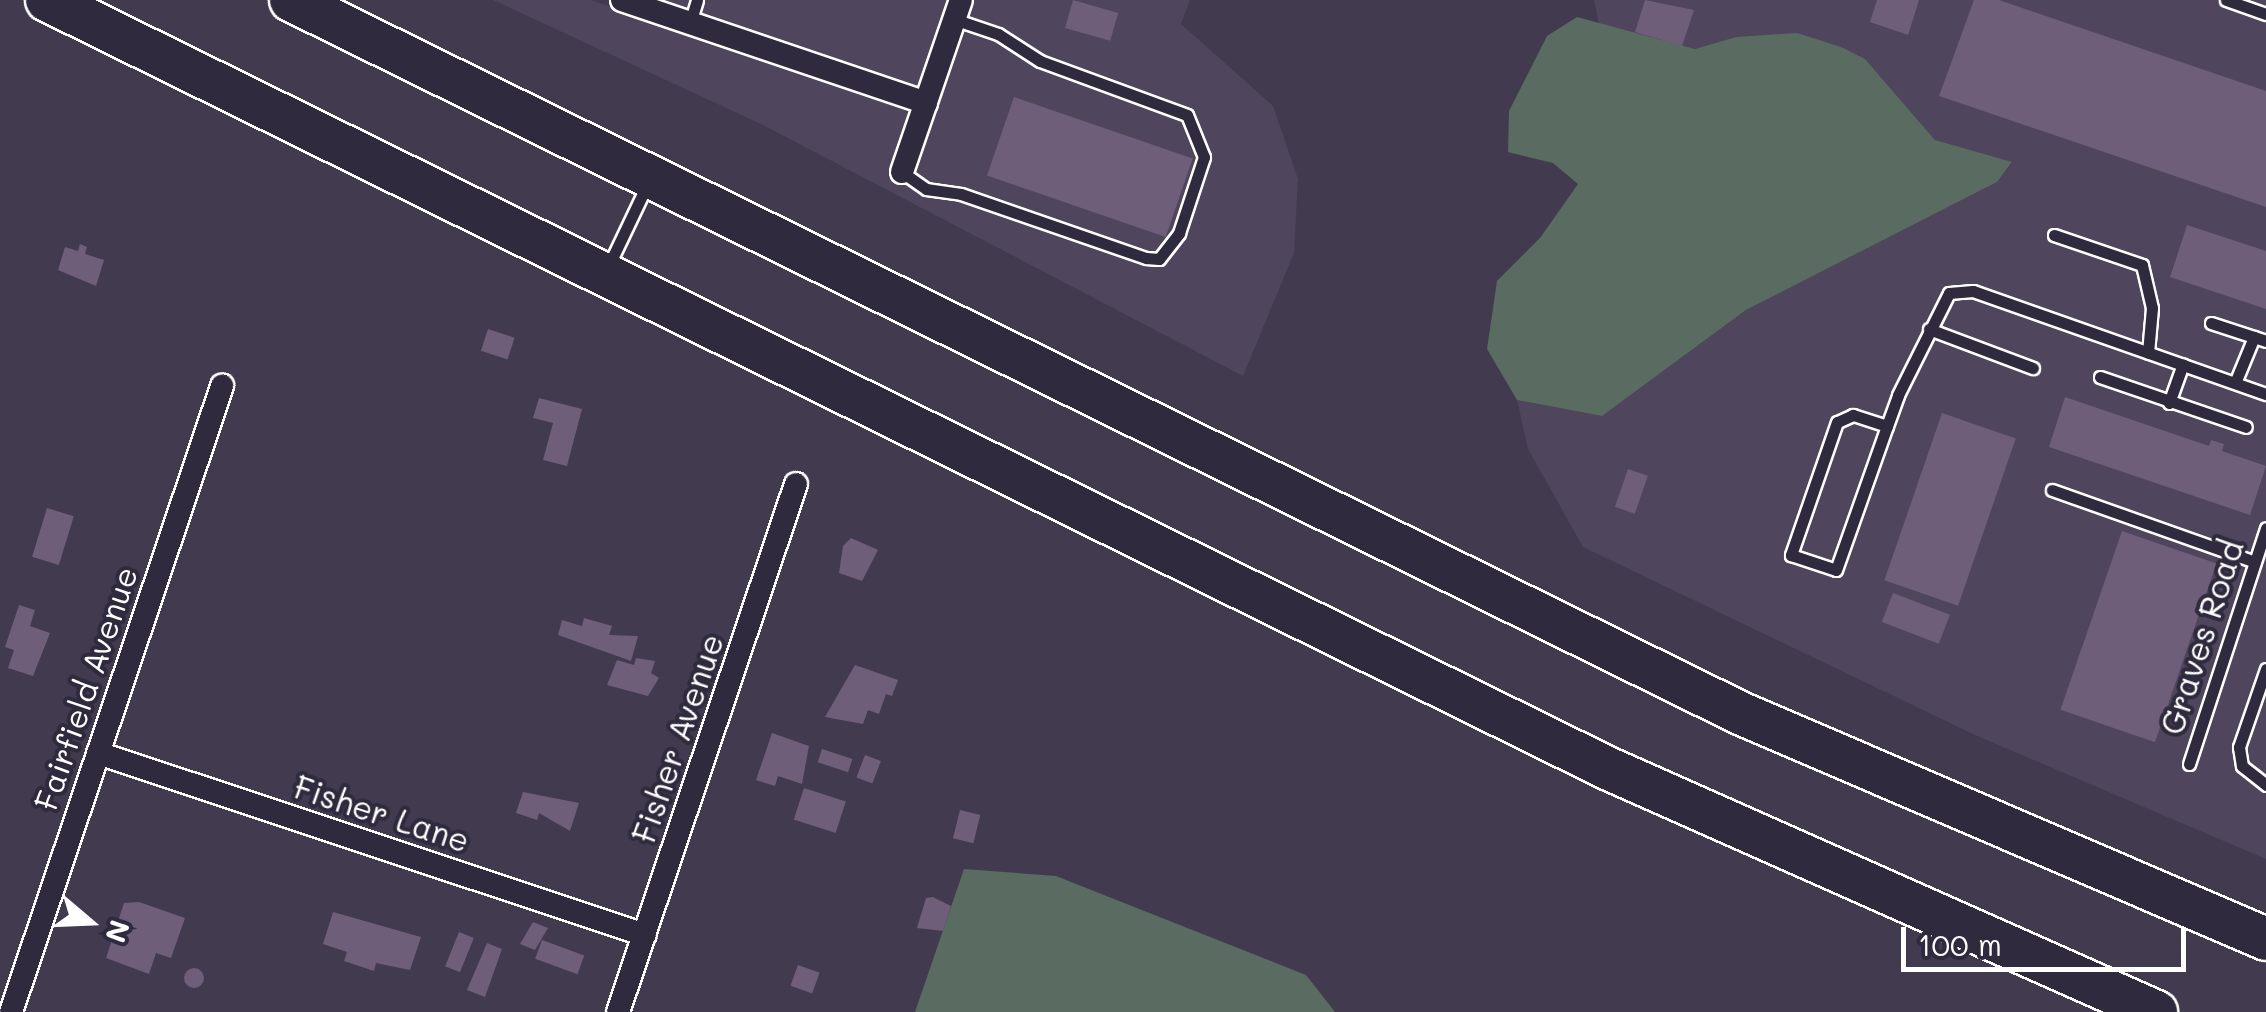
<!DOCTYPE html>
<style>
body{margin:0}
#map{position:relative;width:2266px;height:1012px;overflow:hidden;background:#423a4f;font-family:Mali,sans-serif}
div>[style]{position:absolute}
.built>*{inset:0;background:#4f455c}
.green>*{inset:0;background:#5a6b62}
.building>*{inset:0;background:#6e5e7a;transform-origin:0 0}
.round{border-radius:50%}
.roads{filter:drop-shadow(2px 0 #fff) drop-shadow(-2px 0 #fff) drop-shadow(0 2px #fff) drop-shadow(0 -2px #fff)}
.service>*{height:11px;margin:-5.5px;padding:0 5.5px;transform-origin:5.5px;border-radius:5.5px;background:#2f2a3d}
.minor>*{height:22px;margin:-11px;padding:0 11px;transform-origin:11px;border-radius:11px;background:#2f2a3d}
.motorway>*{height:42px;margin:-21px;padding:0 21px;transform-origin:21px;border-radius:21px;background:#2f2a3d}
span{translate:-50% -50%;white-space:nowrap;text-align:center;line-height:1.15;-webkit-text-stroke:8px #2f2a3d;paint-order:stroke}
.street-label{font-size:32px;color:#fff}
.north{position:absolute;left:40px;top:872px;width:100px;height:100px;-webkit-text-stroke:8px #2f2a3d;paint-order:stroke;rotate:109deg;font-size:28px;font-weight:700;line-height:40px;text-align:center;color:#fff}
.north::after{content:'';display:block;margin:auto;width:35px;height:45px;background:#fff;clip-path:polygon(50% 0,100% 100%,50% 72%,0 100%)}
.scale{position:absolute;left:1901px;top:927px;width:285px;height:45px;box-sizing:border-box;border:5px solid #fff;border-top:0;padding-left:12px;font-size:30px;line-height:35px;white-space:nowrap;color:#fff;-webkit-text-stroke:8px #2f2a3d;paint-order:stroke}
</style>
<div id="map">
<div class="built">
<i style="clip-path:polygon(493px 0,591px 0,912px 109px,888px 177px,908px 185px,972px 0,1190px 0,1181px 24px,1273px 106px,1298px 179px,1294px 253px,1243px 376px,763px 125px)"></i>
<i style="clip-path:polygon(652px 0,949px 0,919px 91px)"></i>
<i style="clip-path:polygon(1594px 0,2266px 0,2266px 859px,1975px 735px,1583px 547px,1528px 449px,1517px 400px,1602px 416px,1746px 310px,1997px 182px,2012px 163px,1935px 140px,1865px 59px,1736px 37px,1696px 49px,1640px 38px,1599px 25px)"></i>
</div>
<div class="green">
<i style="clip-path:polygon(1577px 17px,1695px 49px,1736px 37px,1797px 33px,1841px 47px,1865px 59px,1935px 140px,2012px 162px,1997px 182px,1746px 310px,1602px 416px,1517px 400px,1487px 349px,1497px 281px,1540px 238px,1578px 184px,1553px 163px,1508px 152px,1509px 111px,1547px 36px)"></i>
<i style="clip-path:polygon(964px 869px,1056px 876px,1306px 975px,1335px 1012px,915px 1012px)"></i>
</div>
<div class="building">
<i style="left:1073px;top:0;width:47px;height:29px;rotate:16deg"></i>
<i style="clip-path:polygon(1645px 0,1694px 10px,1682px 46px,1635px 32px)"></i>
<i style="clip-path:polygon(1877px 0,1919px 0,1908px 35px,1870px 22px)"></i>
<i style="clip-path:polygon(1974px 0,1999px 0,2266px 91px,2266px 207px,1939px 96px)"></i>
<i style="left:1014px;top:97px;width:189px;height:83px;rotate:19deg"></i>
<i style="clip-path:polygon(2187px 225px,2266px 251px,2266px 309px,2170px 277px)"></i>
<i style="clip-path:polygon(80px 244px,87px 247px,85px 254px,104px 260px,96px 286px,58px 270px,65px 247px,78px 251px)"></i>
<i style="left:488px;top:329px;width:28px;height:23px;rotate:18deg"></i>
<i style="clip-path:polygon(2065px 397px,2209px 446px,2211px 440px,2224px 444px,2222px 451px,2266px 466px,2250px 515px,2049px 447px)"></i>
<i style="clip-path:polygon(539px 398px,582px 409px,567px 466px,543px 460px,553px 423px,533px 418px)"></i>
<i style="left:1942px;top:413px;width:78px;height:177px;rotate:19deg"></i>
<i style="left:1628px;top:469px;width:21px;height:40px;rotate:19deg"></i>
<i style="left:47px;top:508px;width:28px;height:51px;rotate:17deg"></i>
<i style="left:2122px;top:531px;width:100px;height:189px;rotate:19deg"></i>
<i style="clip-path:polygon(851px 538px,878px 550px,862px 581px,839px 573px,843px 546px)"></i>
<i style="left:1893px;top:593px;width:61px;height:31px;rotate:21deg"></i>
<i style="clip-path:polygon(19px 605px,35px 610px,30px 626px,50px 633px,33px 676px,8px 668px,14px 650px,5px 647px)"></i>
<i style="clip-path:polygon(584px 618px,612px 626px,609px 635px,638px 636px,631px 661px,558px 635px,562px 620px,582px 626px)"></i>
<i style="clip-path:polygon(636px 658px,655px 661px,651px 673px,659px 678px,648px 696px,607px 685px,617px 660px,634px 665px)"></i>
<i style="clip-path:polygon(855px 665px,898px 680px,892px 696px,886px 694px,879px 714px,868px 710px,863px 724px,825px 717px)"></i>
<i style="clip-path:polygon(772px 733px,809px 746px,802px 784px,778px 776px,775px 786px,756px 780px)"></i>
<i style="left:822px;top:749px;width:32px;height:14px;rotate:18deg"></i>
<i style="left:865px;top:755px;width:17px;height:24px;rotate:21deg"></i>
<i style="left:804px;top:788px;width:44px;height:33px;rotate:18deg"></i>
<i style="clip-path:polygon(523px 792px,579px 803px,570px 831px,539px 813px,537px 820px,516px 813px)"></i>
<i style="left:960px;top:810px;width:21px;height:29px;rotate:14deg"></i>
<i style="clip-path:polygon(933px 897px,951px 906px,943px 931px,917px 928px,926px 898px)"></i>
<i style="clip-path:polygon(139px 902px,185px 918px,171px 958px,156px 953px,149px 974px,106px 958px,124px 903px)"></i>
<i style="clip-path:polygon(333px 912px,421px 937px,410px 970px,376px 963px,374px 971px,344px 961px,347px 952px,323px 944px)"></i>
<i style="clip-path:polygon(533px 922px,548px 928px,535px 950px,520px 944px)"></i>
<i style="left:459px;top:932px;width:16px;height:37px;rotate:22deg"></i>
<i style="left:542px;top:940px;width:45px;height:20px;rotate:20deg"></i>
<i style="clip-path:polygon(487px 943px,502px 949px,485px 997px,467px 990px)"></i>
<i style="left:798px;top:965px;width:23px;height:22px;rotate:20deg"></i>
<i class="round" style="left:184px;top:968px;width:20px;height:20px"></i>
</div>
<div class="roads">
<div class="service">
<i style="left:2226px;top:0;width:42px;rotate:19.3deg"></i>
<i style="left:690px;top:23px;width:24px;rotate:-73deg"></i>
<i style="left:902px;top:172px;width:29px;rotate:35deg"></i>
<i style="left:926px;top:189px;width:35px;rotate:8deg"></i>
<i style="left:961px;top:194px;width:196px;rotate:19.1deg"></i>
<i style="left:1146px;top:258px;width:13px;rotate:4deg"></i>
<i style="left:1159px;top:259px;width:33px;rotate:-52deg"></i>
<i style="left:1179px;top:233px;width:80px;rotate:-71.8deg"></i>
<i style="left:1204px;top:157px;width:45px;rotate:-112deg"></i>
<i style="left:1187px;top:115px;width:157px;rotate:-159.8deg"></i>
<i style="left:1040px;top:61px;width:50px;rotate:-147.3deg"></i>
<i style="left:998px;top:34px;width:46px;rotate:-161.2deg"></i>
<i style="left:2054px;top:235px;width:93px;rotate:18.8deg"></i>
<i style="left:2142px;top:265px;width:44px;rotate:76.9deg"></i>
<i style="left:2152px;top:308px;width:45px;rotate:95.1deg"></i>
<i style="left:609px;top:265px;width:91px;rotate:-64.6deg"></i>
<i style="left:2211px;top:323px;width:58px;rotate:18.1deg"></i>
<i style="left:1929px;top:329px;width:111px;rotate:20.6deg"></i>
<i style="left:2100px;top:377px;width:154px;rotate:18.9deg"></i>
<i style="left:2235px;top:383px;width:50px;rotate:-67.6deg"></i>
<i style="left:2169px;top:403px;width:41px;rotate:-70.3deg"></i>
<i style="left:1887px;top:426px;width:36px;rotate:-162deg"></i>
<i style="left:1853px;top:415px;width:17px;rotate:156deg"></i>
<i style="left:1837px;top:422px;width:141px;rotate:109.1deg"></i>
<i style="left:1791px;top:555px;width:47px;rotate:18.4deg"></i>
<i style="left:1836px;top:570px;width:153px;rotate:-70.5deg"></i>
<i style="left:1887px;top:426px;width:33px;rotate:-70deg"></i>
<i style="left:1898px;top:395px;width:114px;rotate:-63.4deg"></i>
<i style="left:1949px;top:293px;width:24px;rotate:-5deg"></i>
<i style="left:1973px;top:291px;width:311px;rotate:19.4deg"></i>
<i style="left:2052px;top:490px;width:215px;rotate:19.5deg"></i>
<i style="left:2266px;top:669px;width:83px;rotate:109.1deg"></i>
<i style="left:2239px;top:747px;width:19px;rotate:81deg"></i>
<i style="left:2242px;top:766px;width:31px;rotate:38deg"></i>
<i style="left:2189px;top:764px;width:248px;rotate:-71.9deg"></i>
</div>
<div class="minor">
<i style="left:622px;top:0;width:321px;rotate:18.7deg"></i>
<i style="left:902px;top:172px;width:182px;rotate:-71.1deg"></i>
<i style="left:98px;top:753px;width:576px;rotate:18.4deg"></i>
<i style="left:11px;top:1012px;width:661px;rotate:-71.37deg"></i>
<i style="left:618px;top:1012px;width:557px;rotate:-71.37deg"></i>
</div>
<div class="motorway">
<i style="left:47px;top:0;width:1739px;rotate:26.21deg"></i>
<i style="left:1607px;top:768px;width:601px;rotate:23.96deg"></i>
<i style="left:291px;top:0;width:1615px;rotate:26.2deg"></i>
<i style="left:1740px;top:713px;width:572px;rotate:23.25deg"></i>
</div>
</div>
<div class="street-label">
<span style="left:2201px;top:637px;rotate:-72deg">Graves Road</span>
<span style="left:85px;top:688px;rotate:-71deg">Fairfield Avenue</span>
<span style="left:677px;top:738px;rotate:-71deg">Fisher Avenue</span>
<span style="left:382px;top:813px;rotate:18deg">Fisher Lane</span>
</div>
<div class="north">N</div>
<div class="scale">100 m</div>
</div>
